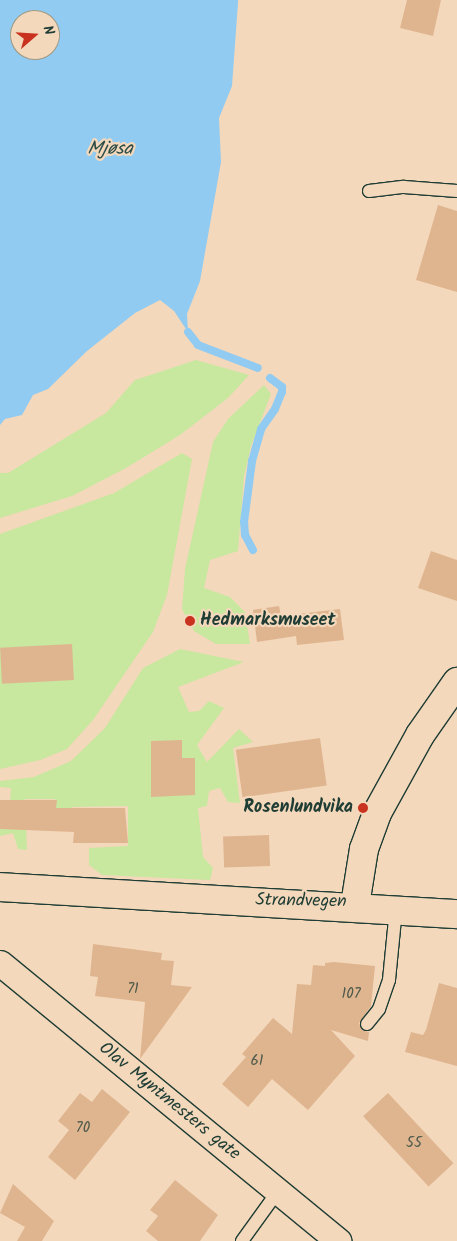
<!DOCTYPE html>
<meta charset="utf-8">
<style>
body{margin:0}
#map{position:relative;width:457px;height:1241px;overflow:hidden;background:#f4d8bb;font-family:Kalam,sans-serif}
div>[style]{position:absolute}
.green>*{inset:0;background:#c8e79f}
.water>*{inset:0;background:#91cbf1}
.stream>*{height:8px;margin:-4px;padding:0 4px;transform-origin:4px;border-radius:4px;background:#91cbf1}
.building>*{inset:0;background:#dfb590;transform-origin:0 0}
.roads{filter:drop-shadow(1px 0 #1f3d34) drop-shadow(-1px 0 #1f3d34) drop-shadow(0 1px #1f3d34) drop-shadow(0 -1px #1f3d34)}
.service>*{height:12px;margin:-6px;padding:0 6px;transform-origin:6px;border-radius:6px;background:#f4d8bb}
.minor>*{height:25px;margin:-12.5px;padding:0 12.5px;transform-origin:12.5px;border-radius:12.5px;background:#f4d8bb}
.secondary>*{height:28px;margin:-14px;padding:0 14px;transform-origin:14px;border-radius:14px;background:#f4d8bb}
.dots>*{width:14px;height:14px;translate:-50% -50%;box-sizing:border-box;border:2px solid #f4d8bb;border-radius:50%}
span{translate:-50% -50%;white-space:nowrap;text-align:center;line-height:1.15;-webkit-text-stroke:4.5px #f4d8bb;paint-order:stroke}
.number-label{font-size:15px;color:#4f5b4b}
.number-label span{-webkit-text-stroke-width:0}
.poi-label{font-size:18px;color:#1f3d34;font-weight:700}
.left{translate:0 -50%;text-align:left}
.right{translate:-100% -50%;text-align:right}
.street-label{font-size:18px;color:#1f3d34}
.water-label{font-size:19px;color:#2a4b47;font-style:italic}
.north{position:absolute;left:10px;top:10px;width:50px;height:50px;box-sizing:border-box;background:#f4d8bb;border:1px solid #9f9a85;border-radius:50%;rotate:71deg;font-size:14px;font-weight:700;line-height:20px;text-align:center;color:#1f3d34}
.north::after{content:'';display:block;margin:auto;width:18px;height:22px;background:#c8321e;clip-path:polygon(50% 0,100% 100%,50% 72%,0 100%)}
</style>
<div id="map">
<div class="green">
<i style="clip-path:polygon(196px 360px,249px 375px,228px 398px,180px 435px,126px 468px,72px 496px,0 518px,0 473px,8px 473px,106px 413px,135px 380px)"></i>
<i style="clip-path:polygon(264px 385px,271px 394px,251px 446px,244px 476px,238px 551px,210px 560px,204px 588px,230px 597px,245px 612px,250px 644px,216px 644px,194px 631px,182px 609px,185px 569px,213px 442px,228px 419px)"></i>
<i style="clip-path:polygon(182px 453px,192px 459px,167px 595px,153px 632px,93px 720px,67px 749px,40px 760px,0 769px,0 534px,114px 493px)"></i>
<i style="clip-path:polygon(180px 649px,244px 662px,178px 687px,189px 712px,199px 711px,209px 701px,224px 708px,197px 745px,207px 762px,239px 729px,253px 742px,233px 748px,240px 803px,228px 802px,220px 788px,209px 791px,207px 806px,198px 808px,203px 857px,213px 868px,210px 880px,102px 875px,89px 865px,89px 848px,128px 846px,128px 806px,72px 807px,70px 830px,56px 829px,55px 799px,25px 799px,27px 850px,18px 849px,13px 833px,0 836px,0 829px,8px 829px,11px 788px,0 787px,0 781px,34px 777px,71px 761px,105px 728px,143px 668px)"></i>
</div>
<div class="water">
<i style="clip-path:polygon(evenodd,0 0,238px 0,238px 3px,232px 86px,219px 118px,221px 162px,200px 281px,187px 314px,188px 332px,174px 311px,160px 300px,135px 313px,87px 351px,48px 389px,33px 395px,22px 415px,5px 419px,0 425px,0 0,20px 20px,50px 20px,50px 50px,20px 50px,20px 20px)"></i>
</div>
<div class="stream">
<i style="left:188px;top:332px;width:16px;rotate:52deg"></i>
<i style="left:198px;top:345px;width:64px;rotate:21deg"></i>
<i style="left:253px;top:550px;width:17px;rotate:-118deg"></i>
<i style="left:245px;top:535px;width:13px;rotate:-94deg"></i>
<i style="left:244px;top:522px;width:62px;rotate:-82.5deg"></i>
<i style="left:252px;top:461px;width:33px;rotate:-74deg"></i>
<i style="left:261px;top:429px;width:24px;rotate:-55deg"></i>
<i style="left:275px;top:409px;width:18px;rotate:-68deg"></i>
<i style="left:282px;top:392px;width:5px;rotate:-90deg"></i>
<i style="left:282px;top:387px;width:15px;rotate:-143deg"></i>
</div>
<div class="building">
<i style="clip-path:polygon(407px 0,441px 0,433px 36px,400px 28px)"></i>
<i style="clip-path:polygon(438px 205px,457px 211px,457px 292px,416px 280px)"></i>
<i style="clip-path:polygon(431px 551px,457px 560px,457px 601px,418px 588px)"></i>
<i style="clip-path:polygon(279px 606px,281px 616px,340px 609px,344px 640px,297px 645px,296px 636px,257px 642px,253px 610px)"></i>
<i style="left:72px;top:644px;width:36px;height:72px;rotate:87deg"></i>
<i style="left:320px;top:738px;width:48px;height:85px;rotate:82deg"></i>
<i style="clip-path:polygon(182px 740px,182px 758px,195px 758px,195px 795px,151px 797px,151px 741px)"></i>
<i style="clip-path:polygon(0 800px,57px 800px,56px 808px,125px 808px,128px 843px,73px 843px,74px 832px,0 829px)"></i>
<i style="left:269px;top:835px;width:31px;height:46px;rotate:88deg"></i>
<i style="clip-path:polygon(93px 944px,162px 953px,161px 960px,174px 961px,171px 985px,192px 987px,140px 1059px,145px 1002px,95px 996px,98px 977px,90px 976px)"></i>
<i style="clip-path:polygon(334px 962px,375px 966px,371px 1006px,359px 1023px,362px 1030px,369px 1032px,368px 1041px,331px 1030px,355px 1056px,308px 1110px,272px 1079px,248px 1107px,222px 1084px,246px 1057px,242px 1054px,273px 1018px,292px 1034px,297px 984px,311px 985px,313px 965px,325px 966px,325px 963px)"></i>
<i style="clip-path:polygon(439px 983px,457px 988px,457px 1066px,405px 1052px,411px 1032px,423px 1035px,426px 1030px)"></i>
<i style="clip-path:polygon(102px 1089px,130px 1112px,75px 1180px,48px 1157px,69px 1130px,58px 1121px,80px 1093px,92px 1102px)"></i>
<i style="left:388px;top:1093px;width:96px;height:34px;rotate:47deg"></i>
<i style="clip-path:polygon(175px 1180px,218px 1215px,200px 1241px,158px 1241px,146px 1231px,158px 1216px,150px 1210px)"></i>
<i style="clip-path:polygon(13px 1184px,54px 1221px,42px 1241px,17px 1241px,25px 1227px,0 1213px)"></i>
</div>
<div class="roads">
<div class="service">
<i style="left:369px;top:191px;width:35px;rotate:-7deg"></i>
<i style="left:404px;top:187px;width:53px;rotate:4.3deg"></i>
<i style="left:367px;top:1024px;width:19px;rotate:-51deg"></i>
<i style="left:379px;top:1009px;width:31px;rotate:-71deg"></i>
<i style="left:389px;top:980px;width:71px;rotate:-84.4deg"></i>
<i style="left:242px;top:1241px;width:62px;rotate:-54.2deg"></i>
</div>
<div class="minor">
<i style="left:0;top:963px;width:438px;rotate:39.4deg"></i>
</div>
<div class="secondary">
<i style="left:0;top:887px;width:458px;rotate:3.4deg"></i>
<i style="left:355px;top:905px;width:57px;rotate:-80.9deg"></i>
<i style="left:364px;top:849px;width:38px;rotate:-70deg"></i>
<i style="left:377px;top:813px;width:89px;rotate:-61.1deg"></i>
<i style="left:420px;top:735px;width:65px;rotate:-55.1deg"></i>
</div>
</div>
<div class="dots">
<i style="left:190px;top:621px;background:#c8321e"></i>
<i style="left:363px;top:808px;background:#c8321e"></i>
</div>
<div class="number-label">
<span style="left:133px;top:990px">71</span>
<span style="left:351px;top:995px">107</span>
<span style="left:257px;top:1062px">61</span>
<span style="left:83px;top:1129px">70</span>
<span style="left:414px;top:1144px">55</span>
</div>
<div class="poi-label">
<span class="left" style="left:200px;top:621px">Hedmarksmuseet</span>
<span class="right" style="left:353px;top:808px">Rosenlundvika</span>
</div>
<div class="street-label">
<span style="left:301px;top:902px;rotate:1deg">Strandvegen</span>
<span style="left:169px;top:1102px;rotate:39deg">Olav Myntmesters gate</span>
</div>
<div class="water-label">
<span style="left:110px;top:150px">Mjøsa</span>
</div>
<div class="north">N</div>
</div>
